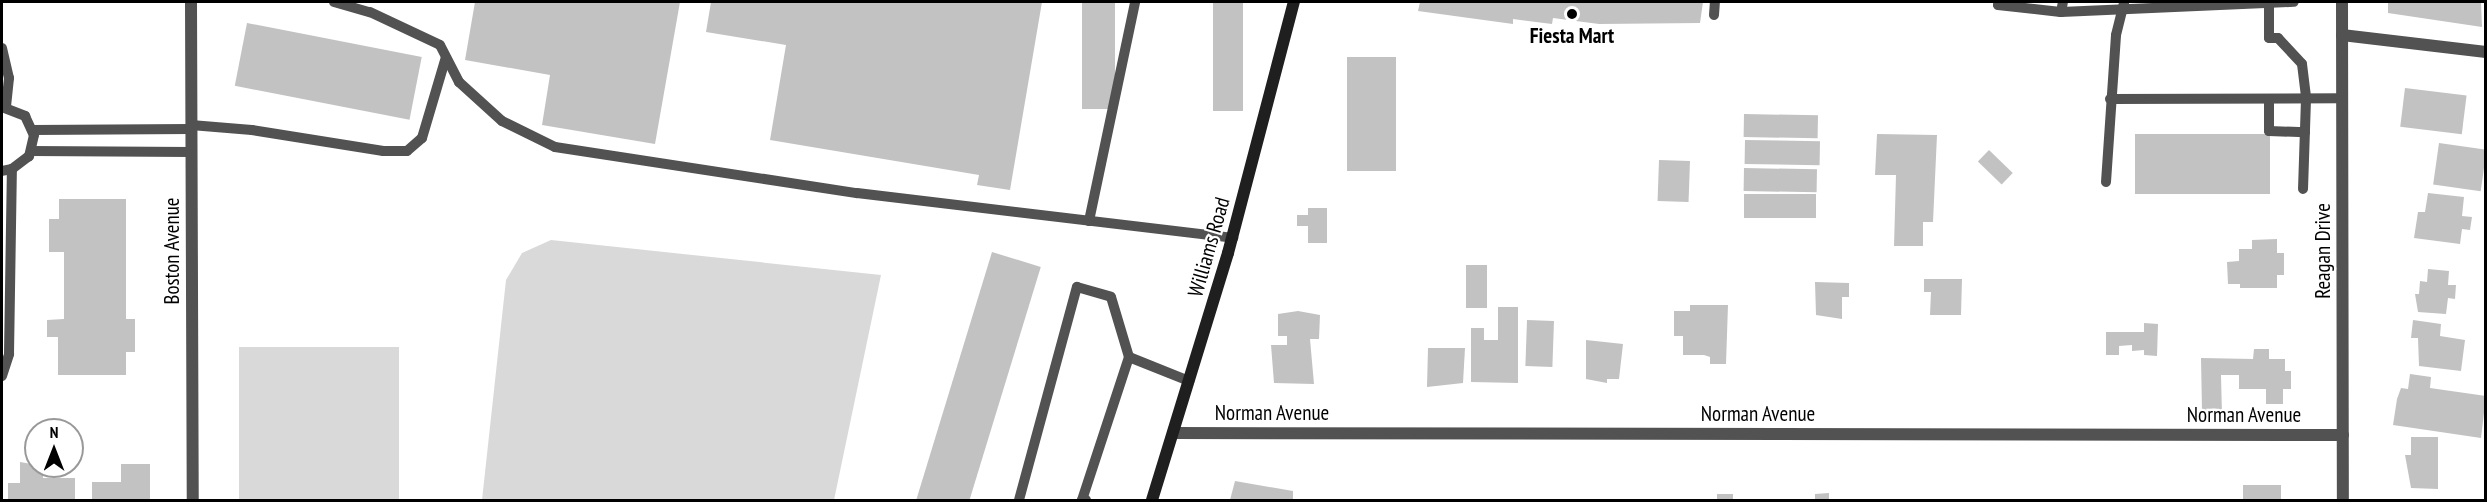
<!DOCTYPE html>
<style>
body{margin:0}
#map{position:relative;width:2487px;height:502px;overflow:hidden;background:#fff;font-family:"PT Sans Narrow",sans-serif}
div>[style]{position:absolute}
.green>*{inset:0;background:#d9d9d9;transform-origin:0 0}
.building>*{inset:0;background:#c2c2c2;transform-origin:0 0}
.lane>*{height:10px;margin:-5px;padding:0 5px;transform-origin:5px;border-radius:5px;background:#525252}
.street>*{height:12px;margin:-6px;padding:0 6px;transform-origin:6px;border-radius:6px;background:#525252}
.secondary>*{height:12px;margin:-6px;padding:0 6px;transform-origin:6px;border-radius:6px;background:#1f1f1f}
.dots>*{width:16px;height:16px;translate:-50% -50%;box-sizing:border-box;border:3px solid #fff;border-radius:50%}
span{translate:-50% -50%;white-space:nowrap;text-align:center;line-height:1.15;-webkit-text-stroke:4.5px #fff;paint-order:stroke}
.poi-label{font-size:21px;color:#000;font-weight:700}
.street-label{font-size:21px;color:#000}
.frame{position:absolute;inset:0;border:3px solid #000;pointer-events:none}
.north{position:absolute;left:24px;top:418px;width:60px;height:60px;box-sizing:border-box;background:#fff;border:2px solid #999;border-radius:50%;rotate:0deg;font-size:16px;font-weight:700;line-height:24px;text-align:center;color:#000}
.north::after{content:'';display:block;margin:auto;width:21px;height:27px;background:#000;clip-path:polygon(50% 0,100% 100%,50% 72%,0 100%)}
</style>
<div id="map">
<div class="green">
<i style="clip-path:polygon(551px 240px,881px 275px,834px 500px,482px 500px,506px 280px,522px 253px)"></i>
<i style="left:399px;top:347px;width:153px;height:160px;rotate:90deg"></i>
</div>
<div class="building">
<i style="clip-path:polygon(475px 2px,680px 2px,655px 144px,542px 125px,550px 75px,465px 60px)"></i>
<i style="clip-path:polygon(711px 2px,1042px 2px,1010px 190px,977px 185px,979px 175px,770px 140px,786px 45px,706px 32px)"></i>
<i style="left:1082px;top:2px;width:33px;height:107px"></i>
<i style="left:1213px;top:2px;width:30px;height:109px"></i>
<i style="clip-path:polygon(1420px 2px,1703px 2px,1700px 23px,1599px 24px,1553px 18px,1552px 24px,1513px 19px,1513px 24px,1418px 11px)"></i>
<i style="clip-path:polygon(2388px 2px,2481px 2px,2482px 27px,2388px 13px)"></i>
<i style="left:247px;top:23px;width:178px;height:64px;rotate:11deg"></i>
<i style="left:1347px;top:57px;width:49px;height:114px"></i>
<i style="left:2405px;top:88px;width:62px;height:39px;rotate:7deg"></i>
<i style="left:1744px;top:114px;width:74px;height:23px;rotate:1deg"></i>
<i style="clip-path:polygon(1877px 134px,1937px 135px,1933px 222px,1923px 222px,1923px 246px,1894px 246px,1896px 175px,1875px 175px)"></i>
<i style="left:2135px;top:134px;width:135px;height:60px"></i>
<i style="left:1745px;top:140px;width:75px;height:24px;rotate:1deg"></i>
<i style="left:2439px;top:143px;width:48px;height:42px;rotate:8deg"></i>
<i style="left:1989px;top:150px;width:33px;height:16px;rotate:44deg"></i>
<i style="left:1659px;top:160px;width:31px;height:41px;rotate:2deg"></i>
<i style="left:1744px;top:168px;width:73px;height:23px;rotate:1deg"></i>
<i style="clip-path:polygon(2428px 193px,2464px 197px,2462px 216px,2472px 217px,2470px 230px,2462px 229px,2460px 244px,2414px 238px,2418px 212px,2425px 212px)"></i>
<i style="left:1744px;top:194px;width:72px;height:24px"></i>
<i style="clip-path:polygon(59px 199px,126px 199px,126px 319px,135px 319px,135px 352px,126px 352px,126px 375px,58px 375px,58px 337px,47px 337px,47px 320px,64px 319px,64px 252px,49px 252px,49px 219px,59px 219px)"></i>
<i style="clip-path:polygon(1308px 208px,1327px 208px,1327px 243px,1308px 243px,1308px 226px,1297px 226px,1297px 215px,1308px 215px)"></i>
<i style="clip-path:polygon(2277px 239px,2277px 253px,2284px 253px,2284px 275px,2277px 275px,2277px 288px,2240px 288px,2240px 284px,2228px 284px,2227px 262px,2239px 261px,2239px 249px,2252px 249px,2252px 240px)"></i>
<i style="left:992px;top:252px;width:51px;height:260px;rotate:17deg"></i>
<i style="left:1466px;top:265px;width:21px;height:43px"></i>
<i style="clip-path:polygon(2428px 269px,2449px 271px,2448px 285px,2456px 285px,2455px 299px,2448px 298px,2446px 314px,2418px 312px,2415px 294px,2419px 294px,2420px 281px,2427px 282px)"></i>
<i style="clip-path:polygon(1924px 279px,1962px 279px,1961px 315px,1930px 315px,1931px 292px,1924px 292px)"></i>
<i style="clip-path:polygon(1815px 282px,1849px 283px,1849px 297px,1842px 297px,1842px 319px,1816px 315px)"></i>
<i style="clip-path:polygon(1690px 305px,1728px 305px,1726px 364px,1710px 364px,1710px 357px,1704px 355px,1683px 355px,1683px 336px,1674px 336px,1674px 311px,1690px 311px)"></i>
<i style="clip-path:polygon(1498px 307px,1518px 307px,1518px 383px,1471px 382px,1471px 328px,1484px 328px,1484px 340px,1498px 340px)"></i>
<i style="clip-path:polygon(1298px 311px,1320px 315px,1319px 339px,1310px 339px,1314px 384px,1274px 383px,1271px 345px,1287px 345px,1287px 336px,1278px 336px,1278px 314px)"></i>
<i style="left:1527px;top:320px;width:27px;height:46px;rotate:2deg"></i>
<i style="clip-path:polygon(2413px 320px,2441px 324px,2440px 336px,2465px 340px,2461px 371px,2419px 366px,2418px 338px,2411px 338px)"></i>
<i style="clip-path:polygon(2144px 323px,2158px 324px,2157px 356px,2144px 355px,2144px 350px,2132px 351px,2132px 345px,2119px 346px,2119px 355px,2106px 355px,2106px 332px,2144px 332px)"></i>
<i style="clip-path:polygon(1586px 340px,1623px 344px,1619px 379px,1607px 379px,1607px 383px,1586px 379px)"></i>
<i style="clip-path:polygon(1428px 348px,1465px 348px,1463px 383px,1427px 387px)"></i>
<i style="clip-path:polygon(2254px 349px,2269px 349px,2269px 359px,2285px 359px,2285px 371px,2291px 371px,2291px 389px,2283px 389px,2283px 404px,2266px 404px,2266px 389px,2239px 389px,2239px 375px,2221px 375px,2222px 415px,2207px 415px,2207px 411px,2202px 411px,2201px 358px,2253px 359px)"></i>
<i style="clip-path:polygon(2410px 374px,2431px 377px,2430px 388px,2486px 396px,2481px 438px,2393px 425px,2397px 399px,2401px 388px,2408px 389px)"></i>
<i style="clip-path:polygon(2411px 437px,2438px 437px,2438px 489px,2411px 488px,2405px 455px,2411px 455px)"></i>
<i style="clip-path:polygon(20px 462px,43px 466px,43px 478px,75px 478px,75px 500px,8px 500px,8px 483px,20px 483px)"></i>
<i style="clip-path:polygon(121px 464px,150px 464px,150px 500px,92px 500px,92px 482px,121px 482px)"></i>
<i style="clip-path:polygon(1235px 481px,1293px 491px,1293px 500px,1230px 500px)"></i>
<i style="left:2243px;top:485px;width:38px;height:15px"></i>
<i style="clip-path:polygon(1829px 493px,1829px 500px,1815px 500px,1815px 494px)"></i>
<i style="left:1717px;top:494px;width:16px;height:6px"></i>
</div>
<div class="lane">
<i style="left:334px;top:2px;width:37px;rotate:16deg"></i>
<i style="left:370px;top:12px;width:77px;rotate:25.2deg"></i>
<i style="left:440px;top:45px;width:42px;rotate:62.8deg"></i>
<i style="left:459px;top:82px;width:58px;rotate:42.2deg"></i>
<i style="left:502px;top:121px;width:59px;rotate:26.1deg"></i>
<i style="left:555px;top:147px;width:305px;rotate:8.7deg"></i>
<i style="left:857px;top:193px;width:379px;rotate:6.8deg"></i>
<i style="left:1999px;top:2px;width:3px;rotate:108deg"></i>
<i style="left:1998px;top:5px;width:63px;rotate:6.3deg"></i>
<i style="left:2061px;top:12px;width:10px;rotate:-79deg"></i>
<i style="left:2269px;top:2px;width:36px;rotate:90deg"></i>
<i style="left:2269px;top:38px;width:9px"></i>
<i style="left:2278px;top:38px;width:35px;rotate:47deg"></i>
<i style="left:2302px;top:64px;width:35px;rotate:83deg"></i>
<i style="left:2306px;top:99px;width:90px;rotate:91.9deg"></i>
<i style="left:2061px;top:12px;width:233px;rotate:-2.5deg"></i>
<i style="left:1714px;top:15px;width:13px;rotate:-86deg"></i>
<i style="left:2px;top:48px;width:31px;rotate:77deg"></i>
<i style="left:9px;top:78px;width:29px;rotate:96deg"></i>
<i style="left:2110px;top:99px;width:232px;rotate:-0.2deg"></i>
<i style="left:2269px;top:99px;width:32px;rotate:90deg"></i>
<i style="left:2269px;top:131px;width:36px;rotate:2deg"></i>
<i style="left:2px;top:107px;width:25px;rotate:21deg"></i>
<i style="left:25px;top:116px;width:21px;rotate:65deg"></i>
<i style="left:34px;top:135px;width:22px;rotate:103deg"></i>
<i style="left:29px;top:156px;width:21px;rotate:143deg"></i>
<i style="left:12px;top:169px;width:10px;rotate:169deg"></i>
<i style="left:191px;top:125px;width:61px;rotate:4.7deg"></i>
<i style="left:252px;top:130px;width:133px;rotate:9.1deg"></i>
<i style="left:383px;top:151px;width:24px"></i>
<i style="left:407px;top:151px;width:20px;rotate:-41deg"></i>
<i style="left:422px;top:138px;width:84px;rotate:-73.5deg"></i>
<i style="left:32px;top:130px;width:159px;rotate:-0.4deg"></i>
<i style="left:31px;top:151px;width:160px;rotate:0.4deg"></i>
<i style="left:2106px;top:182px;width:147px;rotate:-86.1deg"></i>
<i style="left:2116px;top:35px;width:34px;rotate:-76deg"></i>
<i style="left:1089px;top:221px;width:224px;rotate:-78.1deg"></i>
<i style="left:2px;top:376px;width:23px;rotate:-72deg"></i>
<i style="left:9px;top:354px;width:185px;rotate:-89.1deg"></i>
<i style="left:1019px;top:500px;width:221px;rotate:-74.8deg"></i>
<i style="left:1077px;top:287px;width:35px;rotate:16deg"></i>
<i style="left:1111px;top:297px;width:63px;rotate:73.3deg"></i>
<i style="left:1129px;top:357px;width:65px;rotate:21.8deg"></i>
<i style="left:1086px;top:500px;width:4px;rotate:180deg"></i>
<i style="left:1082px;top:500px;width:151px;rotate:-71.8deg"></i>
</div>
<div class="street">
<i style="left:191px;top:2px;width:498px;rotate:89.8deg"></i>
<i style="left:2342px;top:2px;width:498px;rotate:89.9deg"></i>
<i style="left:2342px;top:35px;width:145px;rotate:6.7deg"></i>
<i style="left:1173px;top:433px;width:1170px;rotate:0.1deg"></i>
</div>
<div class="secondary">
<i style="left:1152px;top:500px;width:258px;rotate:-72.9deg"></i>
<i style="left:1228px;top:253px;width:260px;rotate:-75.3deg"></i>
</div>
<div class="dots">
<i style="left:1572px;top:14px;background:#000"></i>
</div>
<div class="poi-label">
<span style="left:1572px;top:36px">Fiesta Mart</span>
</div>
<div class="street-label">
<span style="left:1209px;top:247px;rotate:-74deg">Williams Road</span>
<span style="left:172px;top:251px;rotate:-90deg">Boston Avenue</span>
<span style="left:2323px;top:251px;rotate:-90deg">Reagan Drive</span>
<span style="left:1272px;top:413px">Norman Avenue</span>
<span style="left:1758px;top:414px">Norman Avenue</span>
<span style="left:2244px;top:415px">Norman Avenue</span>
</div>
<div class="frame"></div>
<div class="north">N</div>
</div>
